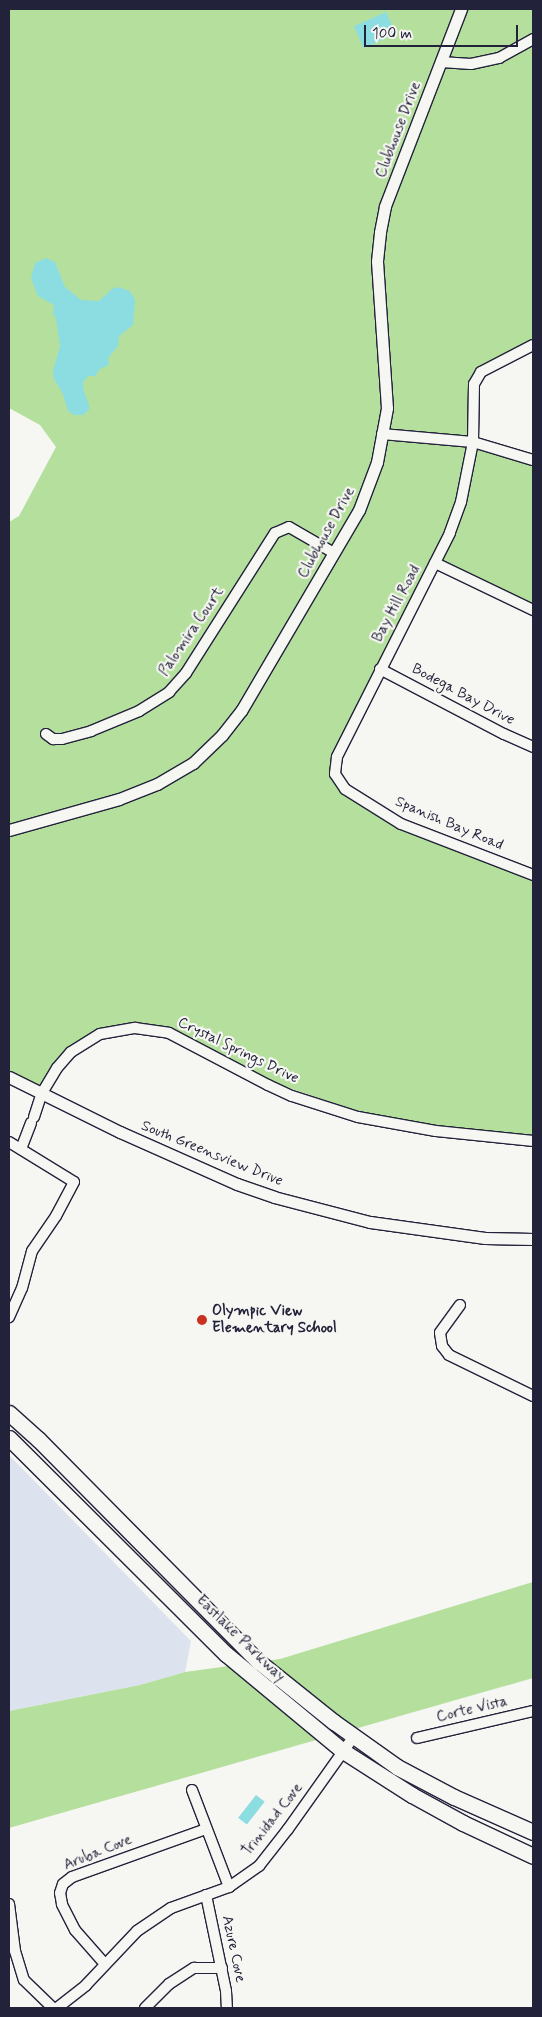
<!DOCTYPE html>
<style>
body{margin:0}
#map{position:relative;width:542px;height:2017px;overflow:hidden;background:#f6f6f2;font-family:Mynerve,sans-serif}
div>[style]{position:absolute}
.built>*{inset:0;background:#dce3ee}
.green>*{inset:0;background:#b5df9d}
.water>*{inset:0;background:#8bdde2;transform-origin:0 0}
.roads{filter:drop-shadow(1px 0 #22223b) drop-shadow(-1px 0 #22223b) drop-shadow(0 1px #22223b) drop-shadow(0 -1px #22223b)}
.minor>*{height:10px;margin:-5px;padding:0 5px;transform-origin:5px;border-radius:5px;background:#f6f6f2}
.tertiary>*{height:11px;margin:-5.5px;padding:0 5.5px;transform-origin:5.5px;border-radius:5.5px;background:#f6f6f2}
.primary>*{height:15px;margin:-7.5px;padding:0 7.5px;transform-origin:7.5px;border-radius:7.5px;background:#f6f6f2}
.dots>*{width:14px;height:14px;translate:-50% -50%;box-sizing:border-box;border:2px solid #f6f6f2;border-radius:50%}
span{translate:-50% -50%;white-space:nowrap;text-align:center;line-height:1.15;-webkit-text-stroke:4.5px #f6f6f2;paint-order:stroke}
.street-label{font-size:15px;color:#22223b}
.poi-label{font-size:15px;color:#22223b;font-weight:700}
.left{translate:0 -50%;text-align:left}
.frame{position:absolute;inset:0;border:10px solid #22223b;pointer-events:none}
.scale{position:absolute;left:364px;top:25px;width:154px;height:22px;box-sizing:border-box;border:2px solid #22223b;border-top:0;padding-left:6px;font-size:15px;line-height:18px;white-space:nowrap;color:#22223b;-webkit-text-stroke:4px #f6f6f2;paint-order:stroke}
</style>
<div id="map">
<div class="built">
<i style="clip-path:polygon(9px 1455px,191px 1641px,185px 1672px,140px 1685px,9px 1711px)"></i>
</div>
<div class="green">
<i style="clip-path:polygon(9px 9px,533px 9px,533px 346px,489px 369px,480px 382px,473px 442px,533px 460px,533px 606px,439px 561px,341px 756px,340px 773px,350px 787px,401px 821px,533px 872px,533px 1135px,430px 1126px,353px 1110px,278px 1084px,173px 1030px,152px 1024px,126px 1024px,97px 1033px,54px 1075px,49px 1092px,9px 1072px,9px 522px,19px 516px,56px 447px,40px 425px,9px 408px)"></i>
<i style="clip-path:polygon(533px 1582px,533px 1678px,9px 1828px,9px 1711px,140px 1685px,185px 1672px,280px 1659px)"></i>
</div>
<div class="water">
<i style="left:386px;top:12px;width:24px;height:35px;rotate:66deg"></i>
<i style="clip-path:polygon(46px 258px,55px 262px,65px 287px,81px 300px,99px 301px,112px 289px,118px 287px,130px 291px,135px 300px,133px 325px,119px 336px,118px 346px,108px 358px,109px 365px,100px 369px,95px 376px,88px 376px,83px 382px,84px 392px,89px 405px,89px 410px,83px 415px,74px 415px,68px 411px,63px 394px,54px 379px,53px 371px,60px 346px,56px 319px,53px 313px,54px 305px,38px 296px,31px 278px,35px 263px)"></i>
<i style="left:256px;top:1795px;width:11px;height:29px;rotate:38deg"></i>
</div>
<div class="roads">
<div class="minor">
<i style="left:441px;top:62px;width:30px;rotate:4deg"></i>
<i style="left:471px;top:64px;width:29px;rotate:-12deg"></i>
<i style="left:499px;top:58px;width:39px;rotate:-29deg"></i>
<i style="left:533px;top:345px;width:59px;rotate:152.6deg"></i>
<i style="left:481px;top:372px;width:14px;rotate:120deg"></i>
<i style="left:474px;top:384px;width:58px;rotate:91deg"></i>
<i style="left:473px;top:442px;width:61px;rotate:101.3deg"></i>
<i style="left:461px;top:502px;width:33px;rotate:110deg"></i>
<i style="left:450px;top:533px;width:251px;rotate:116.8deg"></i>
<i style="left:337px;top:757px;width:17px;rotate:97deg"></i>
<i style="left:335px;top:774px;width:18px;rotate:56deg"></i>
<i style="left:345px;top:789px;width:66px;rotate:32deg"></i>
<i style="left:401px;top:824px;width:142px;rotate:21.1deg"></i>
<i style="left:382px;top:434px;width:91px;rotate:5deg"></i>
<i style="left:473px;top:442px;width:63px;rotate:16.7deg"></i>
<i style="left:435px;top:563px;width:109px;rotate:25.6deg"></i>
<i style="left:380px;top:669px;width:140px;rotate:27.7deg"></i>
<i style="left:504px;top:734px;width:32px;rotate:24deg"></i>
<i style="left:46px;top:734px;width:9px;rotate:36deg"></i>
<i style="left:53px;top:739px;width:9px"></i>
<i style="left:62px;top:739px;width:30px;rotate:-15deg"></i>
<i style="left:91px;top:731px;width:52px;rotate:-22.6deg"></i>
<i style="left:139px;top:711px;width:36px;rotate:-32deg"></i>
<i style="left:169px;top:692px;width:25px;rotate:-48deg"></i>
<i style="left:186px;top:673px;width:166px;rotate:-57.6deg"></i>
<i style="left:275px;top:533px;width:15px;rotate:-23deg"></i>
<i style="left:289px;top:527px;width:52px;rotate:30deg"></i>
<i style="left:34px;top:1117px;width:25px;rotate:-72deg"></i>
<i style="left:42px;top:1093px;width:29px;rotate:-59deg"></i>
<i style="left:57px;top:1068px;width:21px;rotate:-49deg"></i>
<i style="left:71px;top:1052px;width:34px;rotate:-32deg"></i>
<i style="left:100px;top:1034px;width:36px;rotate:-10deg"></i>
<i style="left:135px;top:1028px;width:34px;rotate:8deg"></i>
<i style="left:169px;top:1033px;width:112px;rotate:27.7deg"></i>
<i style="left:268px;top:1085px;width:26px;rotate:25deg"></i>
<i style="left:292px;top:1096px;width:69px;rotate:17.7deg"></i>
<i style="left:358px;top:1117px;width:79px;rotate:10.2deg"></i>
<i style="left:436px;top:1131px;width:98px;rotate:5.9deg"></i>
<i style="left:9px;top:1142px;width:76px;rotate:31.6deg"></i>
<i style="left:74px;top:1182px;width:38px;rotate:118deg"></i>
<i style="left:56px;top:1216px;width:42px;rotate:124.4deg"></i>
<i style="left:32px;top:1251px;width:38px;rotate:105deg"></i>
<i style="left:22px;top:1288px;width:32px;rotate:114deg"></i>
<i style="left:21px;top:1149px;width:28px;rotate:-69deg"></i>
<i style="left:460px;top:1305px;width:34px;rotate:126deg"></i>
<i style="left:440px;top:1333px;width:13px;rotate:81deg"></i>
<i style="left:442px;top:1346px;width:11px;rotate:52deg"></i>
<i style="left:449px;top:1355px;width:93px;rotate:26deg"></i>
<i style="left:417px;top:1738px;width:119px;rotate:-13.1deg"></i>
<i style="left:192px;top:1790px;width:104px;rotate:69.1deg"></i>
<i style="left:206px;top:1895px;width:98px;rotate:78.2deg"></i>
<i style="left:226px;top:1991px;width:17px;rotate:87deg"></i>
<i style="left:9px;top:1904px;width:47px;rotate:82.7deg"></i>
<i style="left:15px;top:1951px;width:30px;rotate:73deg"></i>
<i style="left:24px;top:1980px;width:40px;rotate:44deg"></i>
<i style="left:104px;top:1963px;width:44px;rotate:-131.3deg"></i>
<i style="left:75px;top:1930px;width:29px;rotate:-117deg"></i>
<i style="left:62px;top:1904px;width:11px;rotate:-100deg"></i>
<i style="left:60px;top:1893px;width:9px;rotate:-72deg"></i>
<i style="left:63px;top:1884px;width:11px;rotate:-38deg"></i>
<i style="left:72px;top:1877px;width:142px;rotate:-19.7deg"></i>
<i style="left:57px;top:2008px;width:37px;rotate:-38deg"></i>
<i style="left:86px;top:1985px;width:74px;rotate:-46.6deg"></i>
<i style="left:137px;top:1931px;width:41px;rotate:-34.1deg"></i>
<i style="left:171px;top:1908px;width:62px;rotate:-19.9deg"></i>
<i style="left:229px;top:1887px;width:37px;rotate:-35deg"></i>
<i style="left:259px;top:1866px;width:47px;rotate:-51.9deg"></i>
<i style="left:288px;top:1829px;width:114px;rotate:-54.6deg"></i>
<i style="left:145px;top:2008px;width:34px;rotate:-45deg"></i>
<i style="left:169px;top:1984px;width:30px;rotate:-33deg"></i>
<i style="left:194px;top:1968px;width:28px"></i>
</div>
<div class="tertiary">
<i style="left:9px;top:830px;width:114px;rotate:-15.7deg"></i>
<i style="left:119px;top:799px;width:41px;rotate:-21.5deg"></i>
<i style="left:157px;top:784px;width:42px;rotate:-30.3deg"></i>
<i style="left:193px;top:763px;width:40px;rotate:-44deg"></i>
<i style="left:222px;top:735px;width:31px;rotate:-52deg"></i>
<i style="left:241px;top:711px;width:233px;rotate:-59.6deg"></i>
<i style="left:359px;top:510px;width:51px;rotate:-69.4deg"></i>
<i style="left:377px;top:462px;width:55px;rotate:-79.5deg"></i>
<i style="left:387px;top:408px;width:147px;rotate:-93.9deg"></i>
<i style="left:377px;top:261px;width:29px;rotate:-84deg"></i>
<i style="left:380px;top:232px;width:26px;rotate:-79deg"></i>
<i style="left:385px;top:206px;width:211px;rotate:-68.9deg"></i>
<i style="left:9px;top:1077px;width:124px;rotate:26.4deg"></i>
<i style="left:120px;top:1132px;width:128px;rotate:24deg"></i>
<i style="left:237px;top:1184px;width:39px;rotate:19deg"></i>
<i style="left:274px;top:1197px;width:99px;rotate:14.6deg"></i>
<i style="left:370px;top:1222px;width:116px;rotate:7.9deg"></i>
<i style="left:485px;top:1238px;width:48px;rotate:1.2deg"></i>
</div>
<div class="primary">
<i style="left:9px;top:1413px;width:39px;rotate:42deg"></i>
<i style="left:38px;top:1439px;width:314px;rotate:45.3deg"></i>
<i style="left:259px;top:1662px;width:96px;rotate:38.7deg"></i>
<i style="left:334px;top:1722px;width:77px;rotate:35.5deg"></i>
<i style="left:397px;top:1767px;width:64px;rotate:27.8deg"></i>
<i style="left:454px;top:1797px;width:86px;rotate:23.9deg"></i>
<i style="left:9px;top:1438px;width:306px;rotate:44.9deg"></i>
<i style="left:226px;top:1654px;width:152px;rotate:39.7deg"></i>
<i style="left:343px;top:1751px;width:82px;rotate:32.5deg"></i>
<i style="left:412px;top:1795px;width:58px;rotate:28.8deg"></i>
<i style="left:463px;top:1823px;width:77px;rotate:25.2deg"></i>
</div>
</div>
<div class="dots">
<i style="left:202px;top:1320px;background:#c8321e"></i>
</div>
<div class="street-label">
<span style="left:399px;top:130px;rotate:-69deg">Clubhouse Drive</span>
<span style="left:327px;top:533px;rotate:-61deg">Clubhouse Drive</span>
<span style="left:397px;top:604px;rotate:-62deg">Bay Hill Road</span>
<span style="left:192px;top:632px;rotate:-56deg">Palomira Court</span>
<span style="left:463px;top:695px;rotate:28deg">Bodega Bay Drive</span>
<span style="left:449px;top:824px;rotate:23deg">Spanish Bay Road</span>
<span style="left:238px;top:1051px;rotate:26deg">Crystal Springs Drive</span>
<span style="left:212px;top:1154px;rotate:22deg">South Greensview Drive</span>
<span style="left:240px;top:1639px;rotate:44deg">Eastlake Parkway</span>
<span style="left:472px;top:1710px;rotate:-13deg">Corte Vista</span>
<span style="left:273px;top:1820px;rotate:-52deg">Trinidad Cove</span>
<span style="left:98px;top:1853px;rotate:-22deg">Aruba Cove</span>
<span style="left:233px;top:1949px;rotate:78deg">Azure Cove</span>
</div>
<div class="poi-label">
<span class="left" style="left:212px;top:1320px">Olympic View<br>Elementary School</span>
</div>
<div class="frame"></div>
<div class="scale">100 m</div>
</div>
